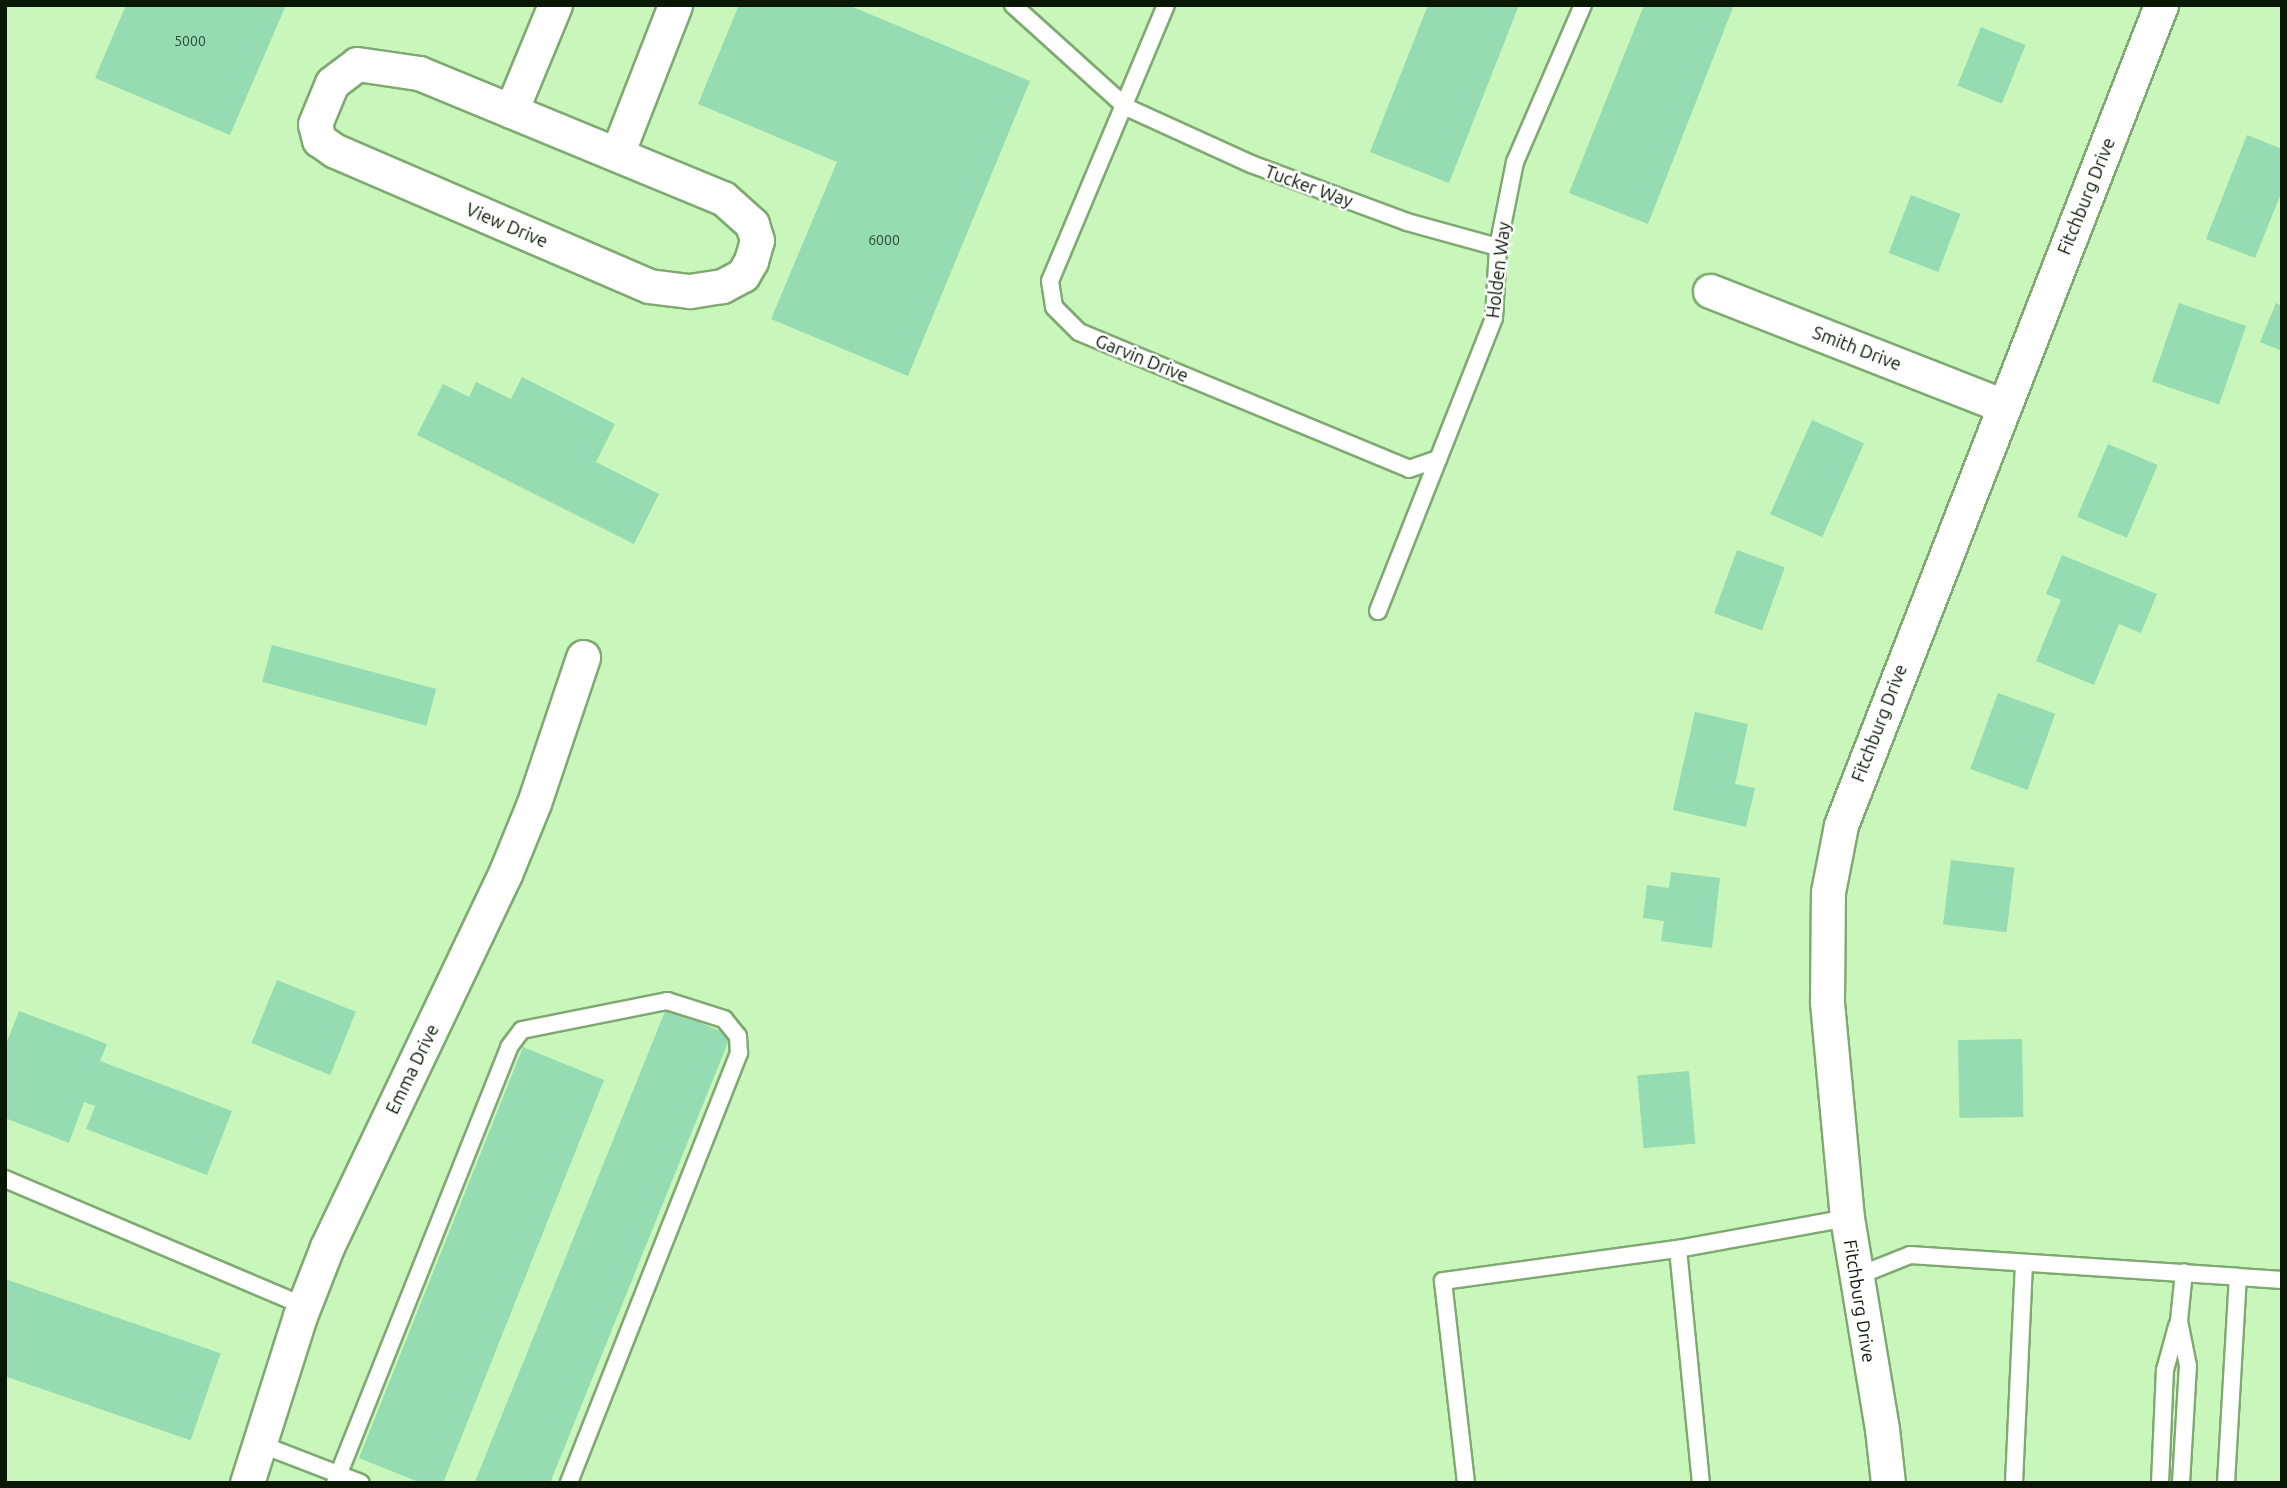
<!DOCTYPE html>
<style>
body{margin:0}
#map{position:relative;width:2287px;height:1488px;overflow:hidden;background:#c9f6ba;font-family:Ubuntu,sans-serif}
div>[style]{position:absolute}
.building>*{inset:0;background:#95dcb3;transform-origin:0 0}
.roads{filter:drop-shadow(2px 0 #7ea970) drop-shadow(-2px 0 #7ea970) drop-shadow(0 2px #7ea970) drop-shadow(0 -2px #7ea970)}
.service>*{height:16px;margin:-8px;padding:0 8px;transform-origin:8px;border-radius:8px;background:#fff}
.minor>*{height:33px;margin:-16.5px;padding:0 16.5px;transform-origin:16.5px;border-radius:16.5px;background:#fff}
span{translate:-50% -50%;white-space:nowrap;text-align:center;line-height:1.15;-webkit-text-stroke:5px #fff;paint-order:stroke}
.number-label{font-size:14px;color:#2b4930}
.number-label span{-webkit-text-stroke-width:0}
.street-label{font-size:18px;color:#081804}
.frame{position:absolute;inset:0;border:7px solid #081804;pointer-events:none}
</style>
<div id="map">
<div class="building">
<i style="clip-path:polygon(126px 5px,286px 5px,230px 135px,95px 78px)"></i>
<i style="clip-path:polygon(739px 5px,848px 5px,1030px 81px,908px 376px,771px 319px,837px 162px,698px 104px)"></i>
<i style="clip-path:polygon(1428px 5px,1519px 5px,1449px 183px,1370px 152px)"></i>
<i style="clip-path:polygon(1644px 5px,1734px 5px,1648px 224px,1569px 193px)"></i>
<i style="left:1981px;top:27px;width:48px;height:63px;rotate:22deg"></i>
<i style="clip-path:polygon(2247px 135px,2282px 149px,2282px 191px,2255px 258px,2206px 239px)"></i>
<i style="left:1911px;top:195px;width:53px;height:62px;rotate:21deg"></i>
<i style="left:2179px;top:303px;width:71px;height:83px;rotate:19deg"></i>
<i style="clip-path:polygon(2276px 303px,2282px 306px,2282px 351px,2260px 342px)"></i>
<i style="clip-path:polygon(522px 377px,615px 424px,596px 462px,659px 494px,634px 544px,417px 435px,443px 384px,469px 397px,476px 382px,511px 399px)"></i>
<i style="left:1812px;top:420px;width:57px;height:103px;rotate:24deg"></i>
<i style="left:2108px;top:444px;width:54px;height:79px;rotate:23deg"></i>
<i style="left:1737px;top:550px;width:51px;height:67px;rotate:20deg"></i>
<i style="clip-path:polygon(2062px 555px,2157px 594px,2141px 633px,2119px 624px,2094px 685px,2036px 661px,2061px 600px,2046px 594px)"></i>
<i style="left:272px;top:645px;width:170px;height:38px;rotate:15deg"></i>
<i style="left:1998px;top:693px;width:61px;height:81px;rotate:20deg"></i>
<i style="clip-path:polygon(1695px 712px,1748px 724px,1735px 784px,1755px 788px,1746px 827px,1673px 810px)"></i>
<i style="left:1951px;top:860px;width:64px;height:65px;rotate:7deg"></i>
<i style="clip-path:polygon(1671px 872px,1720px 878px,1712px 948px,1661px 941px,1664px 921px,1643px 918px,1647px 885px,1669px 888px)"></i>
<i style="left:277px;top:980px;width:85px;height:68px;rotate:22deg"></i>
<i style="left:666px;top:1009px;width:70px;height:510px;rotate:22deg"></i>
<i style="clip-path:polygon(19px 1011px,107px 1044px,100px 1061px,232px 1111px,207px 1175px,86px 1129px,95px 1106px,84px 1102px,69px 1143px,5px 1118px,5px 1047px)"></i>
<i style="left:2022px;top:1039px;width:78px;height:64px;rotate:89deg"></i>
<i style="clip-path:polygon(523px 1047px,604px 1080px,443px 1483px,421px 1483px,359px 1458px)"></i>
<i style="left:1689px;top:1071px;width:73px;height:52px;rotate:85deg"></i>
<i style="left:5px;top:1279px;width:228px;height:92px;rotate:19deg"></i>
</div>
<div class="roads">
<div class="service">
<i style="left:1013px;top:5px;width:152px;rotate:42.1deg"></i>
<i style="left:1126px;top:107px;width:137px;rotate:24.5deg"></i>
<i style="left:1251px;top:164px;width:166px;rotate:20.4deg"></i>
<i style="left:1407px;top:222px;width:94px;rotate:15.4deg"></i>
<i style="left:1166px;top:5px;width:299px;rotate:112.8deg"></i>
<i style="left:1050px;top:281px;width:26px;rotate:81deg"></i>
<i style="left:1054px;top:307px;width:35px;rotate:45deg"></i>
<i style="left:1079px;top:332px;width:357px;rotate:22.5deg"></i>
<i style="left:1409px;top:469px;width:31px;rotate:-19deg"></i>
<i style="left:1378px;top:611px;width:315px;rotate:-68.4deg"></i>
<i style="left:1494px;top:318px;width:71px;rotate:-86.8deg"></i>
<i style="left:1498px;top:247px;width:87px;rotate:-78.7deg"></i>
<i style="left:1515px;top:162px;width:171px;rotate:-66.6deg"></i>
<i style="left:5px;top:1179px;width:325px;rotate:23deg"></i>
<i style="left:1678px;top:1249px;width:235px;rotate:84.4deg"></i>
<i style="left:1855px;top:1277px;width:59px;rotate:-21.8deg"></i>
<i style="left:1910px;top:1255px;width:329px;rotate:3.8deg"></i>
<i style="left:260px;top:1444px;width:108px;rotate:21.1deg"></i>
<i style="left:335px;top:1483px;width:469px;rotate:-68.2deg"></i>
<i style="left:509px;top:1047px;width:21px;rotate:-53deg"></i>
<i style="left:522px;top:1030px;width:148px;rotate:-11.3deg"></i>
<i style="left:667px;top:1001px;width:60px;rotate:17.5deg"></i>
<i style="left:724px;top:1019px;width:22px;rotate:51deg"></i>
<i style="left:738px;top:1036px;width:17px;rotate:87deg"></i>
<i style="left:739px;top:1053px;width:462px;rotate:111.6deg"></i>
<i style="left:1466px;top:1483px;width:203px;rotate:-96.5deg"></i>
<i style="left:1443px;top:1281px;width:237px;rotate:-7.8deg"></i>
<i style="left:1678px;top:1249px;width:172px;rotate:-10.4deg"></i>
<i style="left:2014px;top:1483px;width:219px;rotate:-87.4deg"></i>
<i style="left:2160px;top:1483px;width:113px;rotate:-87.5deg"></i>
<i style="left:2165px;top:1370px;width:46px;rotate:-74.7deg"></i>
<i style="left:2181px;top:1483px;width:117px;rotate:-86.6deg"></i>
<i style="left:2188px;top:1366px;width:46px;rotate:-101.3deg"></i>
<i style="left:2179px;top:1321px;width:49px;rotate:-84.2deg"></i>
<i style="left:2226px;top:1483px;width:206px;rotate:-86.7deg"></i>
<i style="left:2238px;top:1277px;width:44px;rotate:3.9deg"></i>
</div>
<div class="minor">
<i style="left:357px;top:64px;width:63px;rotate:8.3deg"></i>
<i style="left:419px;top:73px;width:329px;rotate:22.4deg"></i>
<i style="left:723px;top:198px;width:39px;rotate:42deg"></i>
<i style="left:752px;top:224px;width:17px;rotate:73deg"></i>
<i style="left:757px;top:240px;width:22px;rotate:106deg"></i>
<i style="left:751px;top:261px;width:16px;rotate:120deg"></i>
<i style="left:743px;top:275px;width:24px;rotate:152deg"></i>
<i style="left:722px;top:286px;width:33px;rotate:171deg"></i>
<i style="left:689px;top:291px;width:40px;rotate:-172.9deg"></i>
<i style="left:649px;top:286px;width:342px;rotate:-156.7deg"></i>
<i style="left:335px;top:151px;width:19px;rotate:-145deg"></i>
<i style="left:319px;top:140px;width:16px;rotate:-104deg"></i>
<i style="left:315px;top:124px;width:44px;rotate:-67.5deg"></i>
<i style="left:332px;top:83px;width:31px;rotate:-37deg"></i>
<i style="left:511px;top:111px;width:115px;rotate:-67.5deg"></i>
<i style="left:617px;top:154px;width:160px;rotate:-68.7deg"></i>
<i style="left:1710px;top:291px;width:315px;rotate:21.4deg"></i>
<i style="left:247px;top:1483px;width:175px;rotate:-72.4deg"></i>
<i style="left:300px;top:1316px;width:74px;rotate:-68.6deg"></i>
<i style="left:327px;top:1247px;width:413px;rotate:-64.5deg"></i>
<i style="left:505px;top:874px;width:77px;rotate:-67.8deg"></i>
<i style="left:534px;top:803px;width:154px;rotate:-71.4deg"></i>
<i style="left:1888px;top:1483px;width:54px;rotate:-96.3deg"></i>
<i style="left:1882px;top:1429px;width:214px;rotate:-99.4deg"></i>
<i style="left:1847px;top:1218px;width:218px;rotate:-95.3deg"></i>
<i style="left:1827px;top:1001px;width:109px;rotate:-89.5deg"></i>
<i style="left:1828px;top:892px;width:68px;rotate:-79deg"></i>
<i style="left:1841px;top:825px;width:880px;rotate:-68.68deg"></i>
</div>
</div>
<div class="number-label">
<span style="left:190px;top:41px">5000</span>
<span style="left:884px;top:240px">6000</span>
</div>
<div class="street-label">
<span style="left:1309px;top:186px;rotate:20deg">Tucker Way</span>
<span style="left:2086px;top:196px;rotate:-68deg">Fitchburg Drive</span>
<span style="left:507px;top:225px;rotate:23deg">View Drive</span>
<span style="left:1498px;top:270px;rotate:-83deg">Holden Way</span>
<span style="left:1857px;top:348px;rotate:21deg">Smith Drive</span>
<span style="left:1142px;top:358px;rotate:22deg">Garvin Drive</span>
<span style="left:1879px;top:723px;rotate:-69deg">Fitchburg Drive</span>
<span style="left:412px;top:1069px;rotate:-64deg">Emma Drive</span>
<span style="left:1860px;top:1301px;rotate:81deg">Fitchburg Drive</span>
</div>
<div class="frame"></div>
</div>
